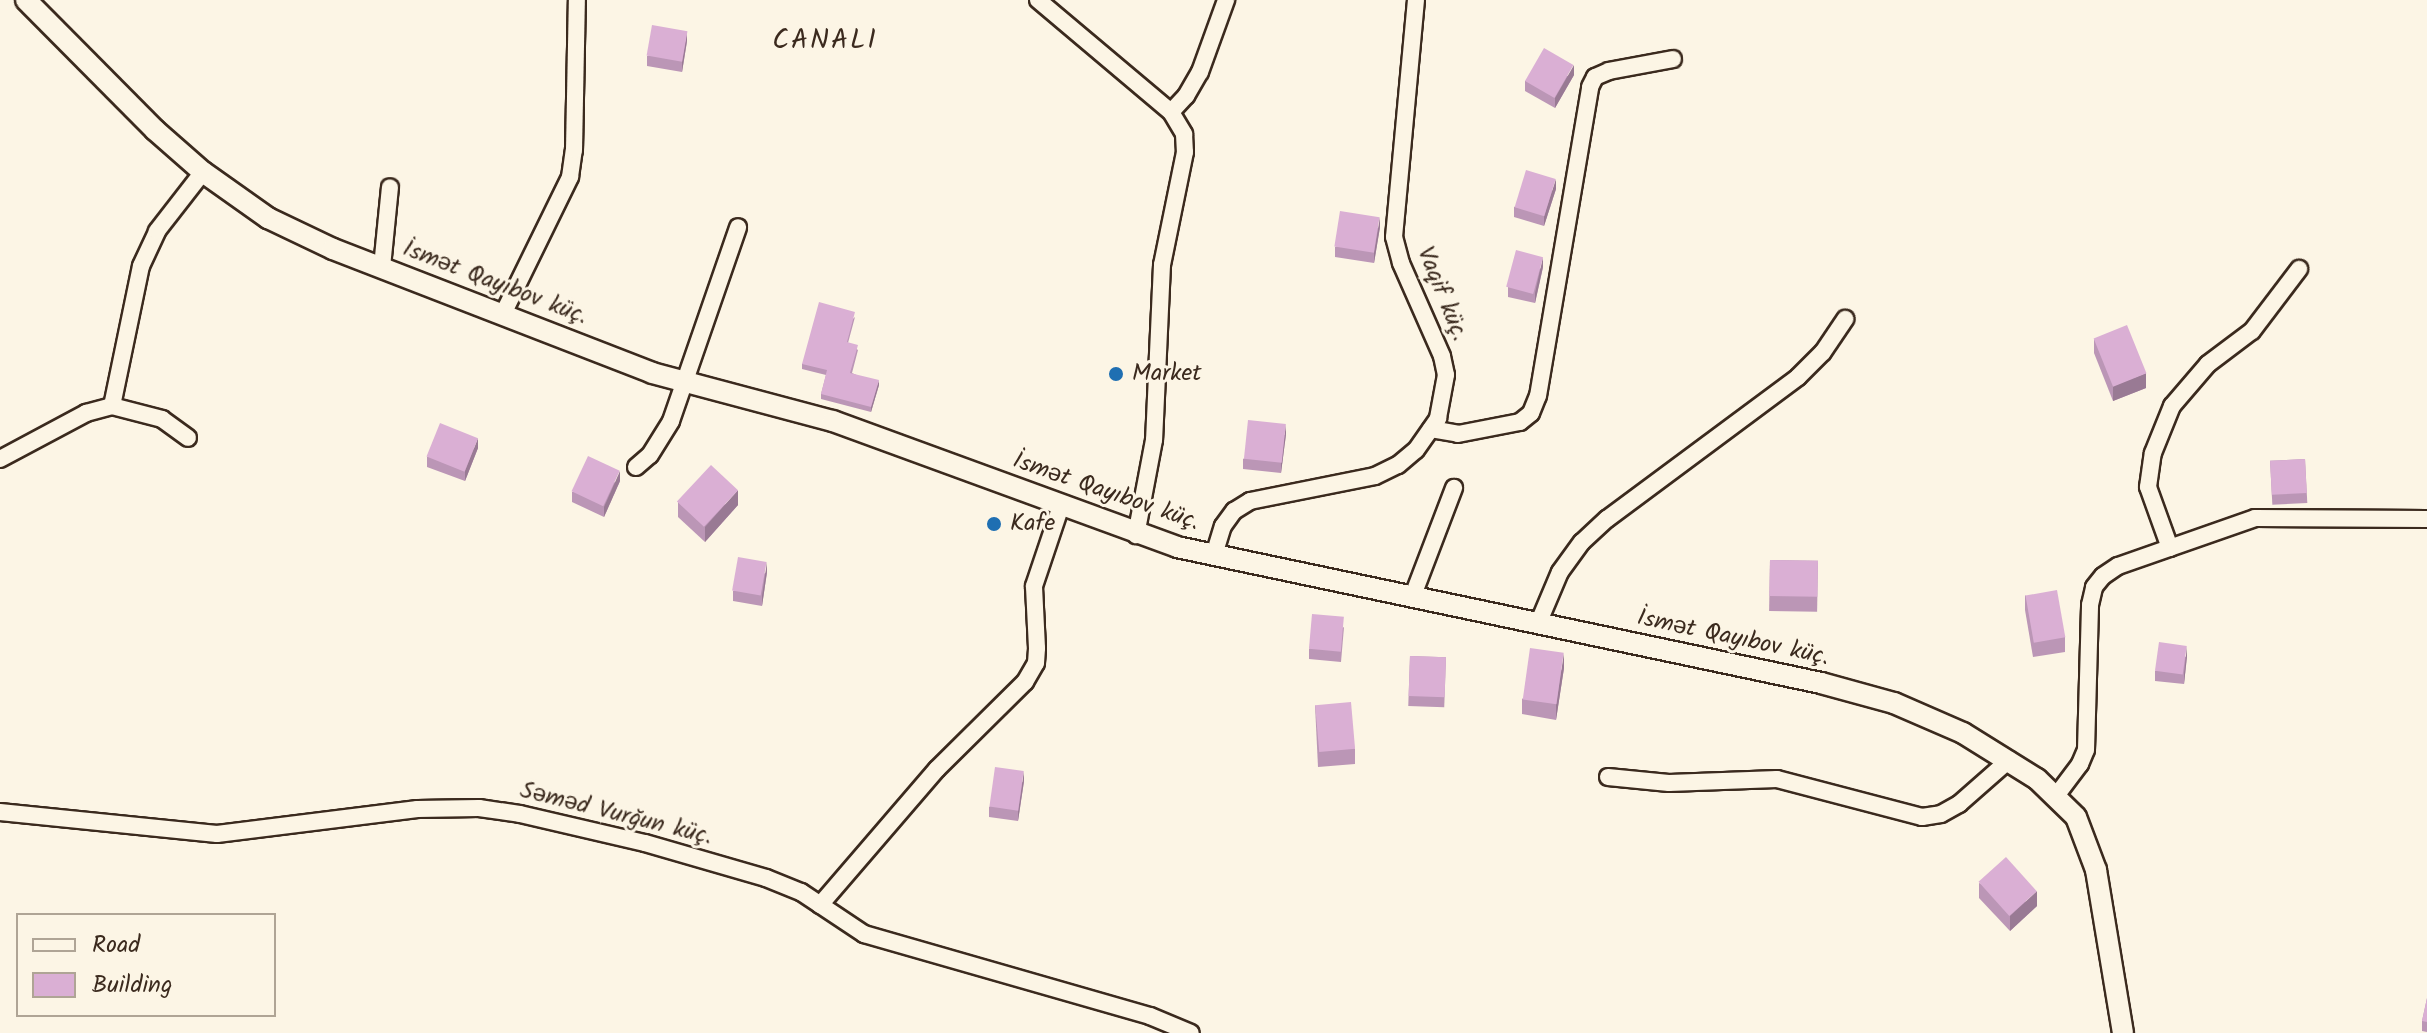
<!DOCTYPE html>
<meta charset="utf-8">
<style>
body{margin:0}
#map{position:relative;width:2427px;height:1033px;overflow:hidden;background:#fcf5e5;font-family:Kalam,sans-serif}
div>[style]{position:absolute}
.roads{filter:drop-shadow(2px 0 #3b2a1e) drop-shadow(-2px 0 #3b2a1e) drop-shadow(0 2px #3b2a1e) drop-shadow(0 -2px #3b2a1e)}
.minor>*{height:16px;margin:-8px;padding:0 8px;transform-origin:8px;border-radius:8px;background:#fcf5e5}
.tertiary>*{height:20px;margin:-10px;padding:0 10px;transform-origin:10px;border-radius:10px;background:#fcf5e5}
.wall>*{inset:0;background:#bb96b6;transform-origin:0 0}
.shaded-wall>*{inset:0;background:#997a94}
.building>*{inset:0;background:#daafd4;transform-origin:0 0}
.dots>*{width:22px;height:22px;translate:-50% -50%;box-sizing:border-box;border:4px solid #fcf5e5;border-radius:50%}
span{translate:-50% -50%;white-space:nowrap;text-align:center;line-height:1.15;-webkit-text-stroke:6px #fcf5e5;paint-order:stroke}
.street-label{font-size:24px;color:#3b2a1e}
.poi-label{font-size:24px;color:#3b2a1e}
.left{translate:0 -50%;text-align:left}
.quarter-label{font-size:28px;color:#3b2a1e;letter-spacing:2px}
.legend{position:absolute;left:16px;top:913px;width:260px;height:104px;box-sizing:border-box;background:#fcf5e5;border:2px solid #afa495;margin:0;padding:10px 14px;list-style:none;font-size:24px;color:#3b2a1e}
.legend li{display:flex;align-items:center;gap:16px;height:40px}
.legend b{width:40px;border:2px solid #afa495}
</style>
<div id="map">
<div class="roads">
<div class="minor">
<i style="left:1038px;top:0;width:174px;rotate:40.1deg"></i>
<i style="left:1171px;top:112px;width:26px;rotate:59deg"></i>
<i style="left:1184px;top:134px;width:18px;rotate:87deg"></i>
<i style="left:1185px;top:152px;width:115px;rotate:101.5deg"></i>
<i style="left:1162px;top:265px;width:175px;rotate:92.6deg"></i>
<i style="left:1154px;top:440px;width:97px;rotate:100.7deg"></i>
<i style="left:1171px;top:112px;width:22px;rotate:-47deg"></i>
<i style="left:1186px;top:96px;width:28px;rotate:-60deg"></i>
<i style="left:1200px;top:72px;width:77px;rotate:-70.1deg"></i>
<i style="left:382px;top:267px;width:80px;rotate:-84.3deg"></i>
<i style="left:503px;top:314px;width:153px;rotate:-63.9deg"></i>
<i style="left:570px;top:177px;width:27px;rotate:-82deg"></i>
<i style="left:574px;top:150px;width:150px;rotate:-88.9deg"></i>
<i style="left:112px;top:406px;width:52px;rotate:14.6deg"></i>
<i style="left:162px;top:419px;width:32px;rotate:36deg"></i>
<i style="left:1431px;top:429px;width:27px;rotate:10deg"></i>
<i style="left:1458px;top:434px;width:63px;rotate:-11deg"></i>
<i style="left:1520px;top:422px;width:14px;rotate:-39deg"></i>
<i style="left:1531px;top:413px;width:18px;rotate:-68deg"></i>
<i style="left:1538px;top:396px;width:313px;rotate:-80.4deg"></i>
<i style="left:1590px;top:87px;width:11px;rotate:-63deg"></i>
<i style="left:1595px;top:77px;width:15px;rotate:-23deg"></i>
<i style="left:1609px;top:71px;width:65px;rotate:-10.6deg"></i>
<i style="left:0;top:459px;width:98px;rotate:-28.1deg"></i>
<i style="left:86px;top:413px;width:27px;rotate:-15deg"></i>
<i style="left:112px;top:406px;width:143px;rotate:-78.3deg"></i>
<i style="left:141px;top:266px;width:38px;rotate:-65deg"></i>
<i style="left:157px;top:231px;width:75px;rotate:-52.1deg"></i>
<i style="left:636px;top:467px;width:18px;rotate:-41deg"></i>
<i style="left:650px;top:455px;width:40px;rotate:-58deg"></i>
<i style="left:671px;top:421px;width:205px;rotate:-70.9deg"></i>
<i style="left:2170px;top:548px;width:65px;rotate:-109.8deg"></i>
<i style="left:2148px;top:487px;width:34px;rotate:-82deg"></i>
<i style="left:2153px;top:453px;width:51px;rotate:-68deg"></i>
<i style="left:2172px;top:406px;width:55px;rotate:-49.4deg"></i>
<i style="left:2208px;top:364px;width:55px;rotate:-36.9deg"></i>
<i style="left:2252px;top:331px;width:78px;rotate:-52.8deg"></i>
<i style="left:1214px;top:555px;width:30px;rotate:-73deg"></i>
<i style="left:1223px;top:526px;width:19px;rotate:-54deg"></i>
<i style="left:1234px;top:511px;width:19px;rotate:-32deg"></i>
<i style="left:1250px;top:501px;width:127px;rotate:-11.3deg"></i>
<i style="left:1375px;top:476px;width:25px;rotate:-26deg"></i>
<i style="left:1398px;top:465px;width:23px;rotate:-40deg"></i>
<i style="left:1416px;top:450px;width:39px;rotate:-55deg"></i>
<i style="left:1438px;top:418px;width:44px;rotate:-79.5deg"></i>
<i style="left:1446px;top:375px;width:19px;rotate:-102deg"></i>
<i style="left:1442px;top:356px;width:102px;rotate:-113.8deg"></i>
<i style="left:1401px;top:263px;width:27px;rotate:-105deg"></i>
<i style="left:1394px;top:237px;width:238px;rotate:-84.7deg"></i>
<i style="left:1412px;top:598px;width:118px;rotate:-69.1deg"></i>
<i style="left:1538px;top:624px;width:56px;rotate:-67.1deg"></i>
<i style="left:1560px;top:572px;width:37px;rotate:-54deg"></i>
<i style="left:1582px;top:542px;width:34px;rotate:-43deg"></i>
<i style="left:1607px;top:519px;width:238px;rotate:-36.6deg"></i>
<i style="left:1798px;top:377px;width:35px;rotate:-45deg"></i>
<i style="left:1823px;top:352px;width:40px;rotate:-56deg"></i>
<i style="left:1608px;top:777px;width:61px;rotate:5.6deg"></i>
<i style="left:1669px;top:783px;width:108px;rotate:-2.1deg"></i>
<i style="left:1777px;top:779px;width:150px;rotate:14.7deg"></i>
<i style="left:1922px;top:817px;width:19px;rotate:-9deg"></i>
<i style="left:1941px;top:814px;width:21px;rotate:-29deg"></i>
<i style="left:1959px;top:804px;width:67px;rotate:-41.3deg"></i>
<i style="left:2056px;top:796px;width:40px;rotate:-53deg"></i>
<i style="left:2080px;top:764px;width:15px;rotate:-67deg"></i>
<i style="left:2086px;top:750px;width:145px;rotate:-88.4deg"></i>
<i style="left:2090px;top:605px;width:18px;rotate:-77deg"></i>
<i style="left:2094px;top:587px;width:14px;rotate:-51deg"></i>
<i style="left:2103px;top:576px;width:18px;rotate:-34deg"></i>
<i style="left:2118px;top:566px;width:145px;rotate:-19.3deg"></i>
<i style="left:2255px;top:518px;width:172px;rotate:0.3deg"></i>
<i style="left:0;top:812px;width:218px;rotate:5.8deg"></i>
<i style="left:217px;top:834px;width:202px;rotate:-7.1deg"></i>
<i style="left:417px;top:809px;width:62px;rotate:-0.9deg"></i>
<i style="left:479px;top:808px;width:41px;rotate:8.3deg"></i>
<i style="left:520px;top:814px;width:128px;rotate:13.1deg"></i>
<i style="left:645px;top:843px;width:126px;rotate:16.1deg"></i>
<i style="left:766px;top:878px;width:38px;rotate:22deg"></i>
<i style="left:801px;top:892px;width:76px;rotate:33.7deg"></i>
<i style="left:864px;top:934px;width:298px;rotate:16deg"></i>
<i style="left:1150px;top:1016px;width:44px;rotate:22.5deg"></i>
<i style="left:820px;top:905px;width:179px;rotate:-49.3deg"></i>
<i style="left:937px;top:769px;width:124px;rotate:-44.7deg"></i>
<i style="left:1025px;top:682px;width:22px;rotate:-60deg"></i>
<i style="left:1036px;top:663px;width:15px;rotate:-86deg"></i>
<i style="left:1037px;top:648px;width:62px;rotate:-92.8deg"></i>
<i style="left:1034px;top:586px;width:84px;rotate:-71.4deg"></i>
</div>
<div class="tertiary">
<i style="left:26px;top:0;width:183px;rotate:45.2deg"></i>
<i style="left:155px;top:130px;width:64px;rotate:41.2deg"></i>
<i style="left:203px;top:172px;width:80px;rotate:35.3deg"></i>
<i style="left:268px;top:218px;width:72px;rotate:25.5deg"></i>
<i style="left:333px;top:249px;width:342px;rotate:21.2deg"></i>
<i style="left:652px;top:373px;width:187px;rotate:14.9deg"></i>
<i style="left:833px;top:421px;width:366px;rotate:20.1deg"></i>
<i style="left:1177px;top:547px;width:658px;rotate:11.92deg"></i>
<i style="left:1821px;top:683px;width:76px;rotate:15.3deg"></i>
<i style="left:1894px;top:703px;width:75px;rotate:23.5deg"></i>
<i style="left:1963px;top:733px;width:87px;rotate:31.9deg"></i>
<i style="left:2037px;top:779px;width:54px;rotate:44.3deg"></i>
<i style="left:2076px;top:817px;width:57px;rotate:69.3deg"></i>
<i style="left:2096px;top:870px;width:165px;rotate:80.6deg"></i>
</div>
</div>
<div class="wall">
<i style="clip-path:polygon(687px 41px,682px 72px,647px 66px,647px 56px)"></i>
<i style="clip-path:polygon(1574px 75px,1555px 108px,1525px 91px,1525px 81px)"></i>
<i style="clip-path:polygon(1556px 189px,1544px 226px,1514px 217px,1514px 207px)"></i>
<i style="clip-path:polygon(1380px 227px,1374px 263px,1335px 257px,1335px 247px)"></i>
<i style="clip-path:polygon(1543px 267px,1535px 303px,1508px 297px,1508px 287px)"></i>
<i style="clip-path:polygon(855px 317px,848px 343px,858px 350px,852px 373px,879px 385px,871px 412px,821px 399px,821px 394px,826px 375px,802px 369px,802px 364px)"></i>
<i style="clip-path:polygon(2094px 339px,2146px 388px,2113px 401px,2094px 353px)"></i>
<i style="clip-path:polygon(1286px 434px,1281px 473px,1243px 469px,1243px 459px)"></i>
<i style="clip-path:polygon(478px 448px,465px 481px,427px 467px,427px 457px)"></i>
<i style="left:2305px;top:459px;width:44px;height:35px;rotate:87deg"></i>
<i style="clip-path:polygon(620px 481px,604px 517px,572px 502px,572px 492px)"></i>
<i style="clip-path:polygon(678px 502px,738px 505px,705px 542px,678px 517px)"></i>
<i style="left:1770px;top:560px;width:48px;height:51px;rotate:1deg"></i>
<i style="clip-path:polygon(767px 572px,762px 606px,733px 601px,733px 591px)"></i>
<i style="clip-path:polygon(2025px 595px,2065px 637px,2065px 652px,2033px 657px,2025px 610px)"></i>
<i style="clip-path:polygon(1344px 627px,1341px 662px,1309px 659px,1309px 649px)"></i>
<i style="left:1410px;top:656px;width:36px;height:50px;rotate:2deg"></i>
<i style="clip-path:polygon(2187px 656px,2184px 684px,2155px 681px,2155px 671px)"></i>
<i style="clip-path:polygon(1564px 668px,1556px 720px,1522px 714px,1522px 699px)"></i>
<i style="clip-path:polygon(1315px 705px,1355px 749px,1355px 764px,1318px 767px)"></i>
<i style="clip-path:polygon(1024px 781px,1018px 821px,989px 817px,989px 807px)"></i>
<i style="clip-path:polygon(1979px 883px,2037px 906px,2010px 931px,1979px 898px)"></i>
<i style="clip-path:polygon(2427px 998px,2427px 1032px,2422px 1031px,2422px 1021px)"></i>
</div>
<div class="shaded-wall">
<i style="clip-path:polygon(687px 31px,687px 41px,682px 72px,682px 62px)"></i>
<i style="clip-path:polygon(1574px 65px,1574px 75px,1555px 108px,1555px 98px)"></i>
<i style="clip-path:polygon(1556px 179px,1556px 189px,1544px 226px,1544px 216px)"></i>
<i style="clip-path:polygon(1380px 217px,1380px 227px,1374px 263px,1374px 253px)"></i>
<i style="clip-path:polygon(1543px 257px,1543px 267px,1535px 303px,1535px 293px)"></i>
<i style="clip-path:polygon(2146px 373px,2146px 388px,2113px 401px,2113px 386px)"></i>
<i style="clip-path:polygon(879px 380px,879px 385px,871px 412px,871px 407px)"></i>
<i style="clip-path:polygon(1286px 424px,1286px 434px,1281px 473px,1281px 463px)"></i>
<i style="clip-path:polygon(478px 438px,478px 448px,465px 481px,465px 471px)"></i>
<i style="clip-path:polygon(620px 471px,620px 481px,604px 517px,604px 507px)"></i>
<i style="clip-path:polygon(738px 490px,738px 505px,705px 542px,705px 527px)"></i>
<i style="clip-path:polygon(767px 562px,767px 572px,762px 606px,762px 596px)"></i>
<i style="clip-path:polygon(2187px 646px,2187px 656px,2184px 684px,2184px 674px)"></i>
<i style="clip-path:polygon(1564px 653px,1564px 668px,1556px 720px,1556px 705px)"></i>
<i style="clip-path:polygon(1024px 771px,1024px 781px,1018px 821px,1018px 812px)"></i>
<i style="clip-path:polygon(2037px 891px,2037px 906px,2010px 931px,2010px 916px)"></i>
</div>
<div class="building">
<i style="left:652px;top:25px;width:36px;height:31px;rotate:10deg"></i>
<i style="left:1544px;top:48px;width:34px;height:38px;rotate:30deg"></i>
<i style="left:1526px;top:170px;width:31px;height:39px;rotate:17deg"></i>
<i style="left:1340px;top:211px;width:40px;height:36px;rotate:9deg"></i>
<i style="left:1516px;top:250px;width:28px;height:38px;rotate:15deg"></i>
<i style="clip-path:polygon(819px 302px,855px 312px,847px 342px,858px 345px,850px 373px,879px 380px,871px 407px,821px 394px,827px 370px,802px 364px)"></i>
<i style="left:2127px;top:325px;width:52px;height:36px;rotate:68deg"></i>
<i style="left:1248px;top:420px;width:38px;height:39px;rotate:6deg"></i>
<i style="left:440px;top:423px;width:41px;height:36px;rotate:22deg"></i>
<i style="left:588px;top:456px;width:35px;height:39px;rotate:25deg"></i>
<i style="left:2305px;top:459px;width:34px;height:35px;rotate:87deg"></i>
<i style="left:711px;top:465px;width:37px;height:50px;rotate:43deg"></i>
<i style="left:738px;top:557px;width:29px;height:34px;rotate:10deg"></i>
<i style="left:1770px;top:560px;width:48px;height:36px;rotate:1deg"></i>
<i style="left:2057px;top:590px;width:48px;height:32px;rotate:80deg"></i>
<i style="left:1312px;top:614px;width:32px;height:35px;rotate:5deg"></i>
<i style="left:2159px;top:642px;width:28px;height:29px;rotate:8deg"></i>
<i style="left:1530px;top:648px;width:34px;height:52px;rotate:8deg"></i>
<i style="left:1410px;top:656px;width:36px;height:40px;rotate:2deg"></i>
<i style="left:1351px;top:702px;width:47px;height:36px;rotate:85deg"></i>
<i style="left:995px;top:767px;width:29px;height:40px;rotate:8deg"></i>
<i style="left:2006px;top:857px;width:46px;height:37px;rotate:48deg"></i>
<i style="clip-path:polygon(2427px 998px,2427px 1022px,2422px 1021px)"></i>
</div>
<div class="dots">
<i style="left:1116px;top:374px;background:#1f6fb2"></i>
<i style="left:994px;top:524px;background:#1f6fb2"></i>
</div>
<div class="street-label">
<span style="left:495px;top:283px;rotate:21deg">İsmət Qayıbov küç.</span>
<span style="left:1442px;top:294px;rotate:68deg">Vaqif küç.</span>
<span style="left:1106px;top:492px;rotate:19deg">İsmət Qayıbov küç.</span>
<span style="left:1733px;top:638px;rotate:12deg">İsmət Qayıbov küç.</span>
<span style="left:616px;top:814px;rotate:14deg">Səməd Vurğun küç.</span>
</div>
<div class="poi-label">
<span class="left" style="left:1132px;top:374px">Market</span>
<span class="left" style="left:1010px;top:524px">Kafe</span>
</div>
<div class="quarter-label">
<span style="left:825px;top:41px">CANALI</span>
</div>
<ul class="legend">
<li><b style="height:10px;background:#fcf5e5"></b>Road</li>
<li><b style="height:22px;background:#daafd4"></b>Building</li>
</ul>
</div>
